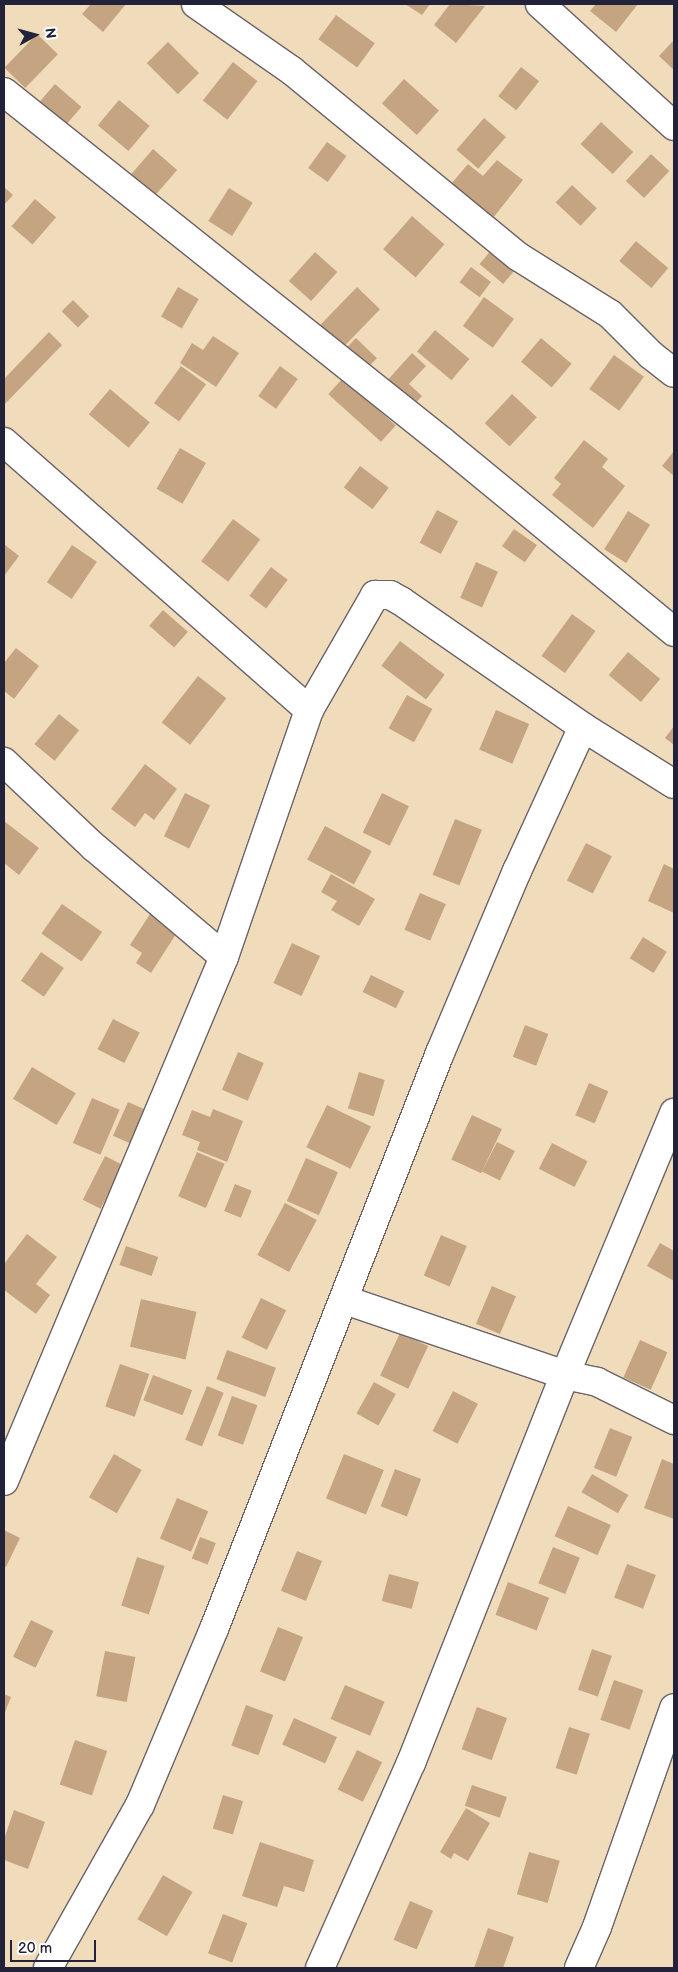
<!DOCTYPE html>
<style>
body{margin:0}
#map{position:relative;width:678px;height:1972px;overflow:hidden;background:#f0dcbb;font-family:"Balsamiq Sans",sans-serif}
div>[style]{position:absolute}
.building>*{inset:0;background:#c5a581;transform-origin:0 0}
.roads{filter:drop-shadow(1px 0 #6a6368) drop-shadow(-1px 0 #6a6368) drop-shadow(0 1px #6a6368) drop-shadow(0 -1px #6a6368)}
.minor>*{height:28px;margin:-14px;padding:0 14px;transform-origin:14px;border-radius:14px;background:#fff}
span{translate:-50% -50%;white-space:nowrap;text-align:center;line-height:1.15;-webkit-text-stroke:4px #fff;paint-order:stroke}
.frame{position:absolute;inset:0;border:5px solid #22223b;pointer-events:none}
.north{position:absolute;left:10px;top:10px;width:50px;height:50px;-webkit-text-stroke:4px #fff;paint-order:stroke;rotate:83deg;font-size:14px;font-weight:700;line-height:20px;text-align:center;color:#22223b}
.north::after{content:'';display:block;margin:auto;width:18px;height:22px;background:#22223b;clip-path:polygon(50% 0,100% 100%,50% 72%,0 100%)}
.scale{position:absolute;left:10px;top:1940px;width:86px;height:22px;box-sizing:border-box;border:2px solid #22223b;border-top:0;padding-left:6px;font-size:15px;line-height:18px;white-space:nowrap;color:#22223b;-webkit-text-stroke:4px #fff;paint-order:stroke}
</style>
<div id="map">
<div class="building">
<i style="clip-path:polygon(91px 4px,126px 4px,103px 32px,82px 14px)"></i>
<i style="clip-path:polygon(405px 4px,430px 4px,422px 15px)"></i>
<i style="clip-path:polygon(450px 4px,485px 6px,456px 43px,434px 25px)"></i>
<i style="clip-path:polygon(596px 4px,638px 4px,616px 32px,590px 11px)"></i>
<i style="left:336px;top:15px;width:48px;height:30px;rotate:36deg"></i>
<i style="left:37px;top:34px;width:29px;height:47px;rotate:44deg"></i>
<i style="clip-path:polygon(674px 40px,674px 70px,659px 56px)"></i>
<i style="left:168px;top:42px;width:44px;height:30px;rotate:45deg"></i>
<i style="left:233px;top:62px;width:31px;height:49px;rotate:38deg"></i>
<i style="left:521px;top:67px;width:23px;height:37px;rotate:38deg"></i>
<i style="left:404px;top:79px;width:47px;height:33px;rotate:42deg"></i>
<i style="left:55px;top:84px;width:35px;height:34px;rotate:41deg"></i>
<i style="left:119px;top:100px;width:40px;height:33px;rotate:40deg"></i>
<i style="left:484px;top:118px;width:29px;height:42px;rotate:41deg"></i>
<i style="left:601px;top:122px;width:44px;height:30px;rotate:43deg"></i>
<i style="left:327px;top:142px;width:24px;height:32px;rotate:36deg"></i>
<i style="left:153px;top:149px;width:32px;height:34px;rotate:41deg"></i>
<i style="left:651px;top:154px;width:25px;height:37px;rotate:43deg"></i>
<i style="clip-path:polygon(497px 160px,523px 180px,493px 218px,451px 184px,468px 164px,483px 176px)"></i>
<i style="left:572px;top:185px;width:34px;height:24px;rotate:43deg"></i>
<i style="clip-path:polygon(4px 187px,13px 195px,4px 205px)"></i>
<i style="left:229px;top:188px;width:28px;height:39px;rotate:32deg"></i>
<i style="left:35px;top:199px;width:28px;height:36px;rotate:41deg"></i>
<i style="left:412px;top:216px;width:43px;height:44px;rotate:41deg"></i>
<i style="left:636px;top:241px;width:42px;height:26px;rotate:40deg"></i>
<i style="left:493px;top:248px;width:31px;height:21px;rotate:40deg"></i>
<i style="left:315px;top:252px;width:30px;height:39px;rotate:42deg"></i>
<i style="left:471px;top:267px;width:25px;height:19px;rotate:37deg"></i>
<i style="left:178px;top:287px;width:24px;height:34px;rotate:30deg"></i>
<i style="left:357px;top:287px;width:32px;height:54px;rotate:44deg"></i>
<i style="left:484px;top:297px;width:37px;height:36px;rotate:36deg"></i>
<i style="left:73px;top:300px;width:23px;height:16px;rotate:45deg"></i>
<i style="left:435px;top:330px;width:45px;height:28px;rotate:40deg"></i>
<i style="clip-path:polygon(49px 332px,62px 345px,4px 405px,4px 379px)"></i>
<i style="clip-path:polygon(213px 336px,239px 353px,216px 387px,180px 363px,192px 343px,203px 350px)"></i>
<i style="left:356px;top:338px;width:29px;height:19px;rotate:44deg"></i>
<i style="left:541px;top:338px;width:40px;height:31px;rotate:40deg"></i>
<i style="clip-path:polygon(412px 353px,426px 366px,409px 384px,422px 396px,411px 408px,384px 384px)"></i>
<i style="left:614px;top:355px;width:37px;height:42px;rotate:36deg"></i>
<i style="left:181px;top:366px;width:31px;height:46px;rotate:36deg"></i>
<i style="left:280px;top:366px;width:22px;height:37px;rotate:36deg"></i>
<i style="left:343px;top:378px;width:71px;height:22px;rotate:42deg"></i>
<i style="left:110px;top:389px;width:52px;height:33px;rotate:40deg"></i>
<i style="left:512px;top:394px;width:34px;height:40px;rotate:43deg"></i>
<i style="clip-path:polygon(584px 440px,608px 459px,602px 467px,625px 486px,593px 528px,552px 495px,561px 484px,554px 478px)"></i>
<i style="left:180px;top:448px;width:30px;height:47px;rotate:30deg"></i>
<i style="clip-path:polygon(674px 451px,674px 476px,662px 466px)"></i>
<i style="left:360px;top:466px;width:36px;height:27px;rotate:37deg"></i>
<i style="left:437px;top:510px;width:24px;height:37px;rotate:28deg"></i>
<i style="left:628px;top:511px;width:26px;height:45px;rotate:32deg"></i>
<i style="left:233px;top:519px;width:34px;height:53px;rotate:37deg"></i>
<i style="left:514px;top:529px;width:28px;height:21px;rotate:35deg"></i>
<i style="clip-path:polygon(4px 544px,19px 556px,4px 576px)"></i>
<i style="left:72px;top:545px;width:30px;height:45px;rotate:34deg"></i>
<i style="left:476px;top:562px;width:24px;height:39px;rotate:24deg"></i>
<i style="left:271px;top:567px;width:21px;height:36px;rotate:37deg"></i>
<i style="left:163px;top:610px;width:33px;height:21px;rotate:41deg"></i>
<i style="left:572px;top:614px;width:29px;height:52px;rotate:36deg"></i>
<i style="left:400px;top:641px;width:56px;height:31px;rotate:37deg"></i>
<i style="clip-path:polygon(16px 648px,39px 666px,14px 699px,4px 691px,4px 663px)"></i>
<i style="left:628px;top:652px;width:42px;height:30px;rotate:40deg"></i>
<i style="left:198px;top:676px;width:36px;height:59px;rotate:38deg"></i>
<i style="left:407px;top:695px;width:29px;height:38px;rotate:29deg"></i>
<i style="left:496px;top:710px;width:36px;height:43px;rotate:23deg"></i>
<i style="left:59px;top:714px;width:26px;height:39px;rotate:39deg"></i>
<i style="clip-path:polygon(674px 726px,674px 745px,665px 738px)"></i>
<i style="clip-path:polygon(145px 764px,177px 789px,154px 820px,145px 813px,135px 827px,111px 809px)"></i>
<i style="left:185px;top:793px;width:28px;height:48px;rotate:26deg"></i>
<i style="left:382px;top:793px;width:30px;height:44px;rotate:26deg"></i>
<i style="left:455px;top:819px;width:29px;height:60px;rotate:22deg"></i>
<i style="clip-path:polygon(4px 821px,39px 848px,19px 875px,4px 863px)"></i>
<i style="left:325px;top:826px;width:53px;height:38px;rotate:28deg"></i>
<i style="left:586px;top:843px;width:29px;height:42px;rotate:27deg"></i>
<i style="clip-path:polygon(664px 864px,674px 869px,674px 913px,648px 901px)"></i>
<i style="clip-path:polygon(331px 874px,375px 899px,359px 926px,331px 910px,337px 901px,321px 892px)"></i>
<i style="left:420px;top:893px;width:28px;height:40px;rotate:23deg"></i>
<i style="left:62px;top:904px;width:49px;height:36px;rotate:35deg"></i>
<i style="clip-path:polygon(150px 914px,178px 931px,151px 973px,136px 963px,142px 953px,130px 945px)"></i>
<i style="left:643px;top:937px;width:28px;height:25px;rotate:32deg"></i>
<i style="left:292px;top:943px;width:31px;height:44px;rotate:25deg"></i>
<i style="left:41px;top:952px;width:28px;height:35px;rotate:35deg"></i>
<i style="left:371px;top:975px;width:37px;height:19px;rotate:26deg"></i>
<i style="left:113px;top:1019px;width:30px;height:34px;rotate:27deg"></i>
<i style="left:525px;top:1025px;width:25px;height:34px;rotate:21deg"></i>
<i style="left:238px;top:1052px;width:28px;height:41px;rotate:23deg"></i>
<i style="left:32px;top:1067px;width:51px;height:37px;rotate:31deg"></i>
<i style="left:359px;top:1072px;width:27px;height:38px;rotate:17deg"></i>
<i style="left:589px;top:1083px;width:21px;height:35px;rotate:23deg"></i>
<i style="left:92px;top:1098px;width:30px;height:49px;rotate:23deg"></i>
<i style="left:128px;top:1102px;width:24px;height:37px;rotate:24deg"></i>
<i style="left:327px;top:1105px;width:49px;height:47px;rotate:26deg"></i>
<i style="clip-path:polygon(213px 1109px,243px 1121px,227px 1162px,197px 1150px,200px 1142px,182px 1135px,192px 1110px,210px 1117px)"></i>
<i style="left:472px;top:1115px;width:33px;height:49px;rotate:25deg"></i>
<i style="left:497px;top:1142px;width:20px;height:33px;rotate:27deg"></i>
<i style="left:552px;top:1143px;width:40px;height:29px;rotate:27deg"></i>
<i style="left:197px;top:1152px;width:30px;height:48px;rotate:23deg"></i>
<i style="left:105px;top:1156px;width:20px;height:49px;rotate:27deg"></i>
<i style="left:306px;top:1158px;width:35px;height:47px;rotate:24deg"></i>
<i style="left:235px;top:1184px;width:18px;height:29px;rotate:22deg"></i>
<i style="left:285px;top:1203px;width:36px;height:59px;rotate:28deg"></i>
<i style="clip-path:polygon(27px 1234px,57px 1257px,36px 1284px,50px 1295px,36px 1314px,4px 1290px,4px 1264px)"></i>
<i style="left:441px;top:1235px;width:28px;height:44px;rotate:23deg"></i>
<i style="clip-path:polygon(660px 1243px,674px 1251px,674px 1281px,647px 1266px)"></i>
<i style="left:126px;top:1246px;width:34px;height:20px;rotate:19deg"></i>
<i style="left:492px;top:1286px;width:26px;height:41px;rotate:23deg"></i>
<i style="left:261px;top:1298px;width:28px;height:44px;rotate:26deg"></i>
<i style="left:141px;top:1299px;width:57px;height:49px;rotate:13deg"></i>
<i style="left:400px;top:1333px;width:31px;height:47px;rotate:25deg"></i>
<i style="left:640px;top:1340px;width:30px;height:41px;rotate:24deg"></i>
<i style="left:227px;top:1350px;width:52px;height:31px;rotate:20deg"></i>
<i style="left:120px;top:1364px;width:31px;height:45px;rotate:19deg"></i>
<i style="left:153px;top:1375px;width:42px;height:27px;rotate:21deg"></i>
<i style="left:374px;top:1382px;width:25px;height:36px;rotate:29deg"></i>
<i style="left:207px;top:1386px;width:18px;height:58px;rotate:22deg"></i>
<i style="left:453px;top:1391px;width:28px;height:45px;rotate:27deg"></i>
<i style="left:232px;top:1396px;width:27px;height:42px;rotate:20deg"></i>
<i style="left:610px;top:1428px;width:24px;height:43px;rotate:22deg"></i>
<i style="left:114px;top:1454px;width:32px;height:50px;rotate:30deg"></i>
<i style="left:344px;top:1454px;width:43px;height:48px;rotate:22deg"></i>
<i style="clip-path:polygon(662px 1459px,674px 1464px,674px 1519px,644px 1508px)"></i>
<i style="left:395px;top:1469px;width:28px;height:40px;rotate:21deg"></i>
<i style="left:592px;top:1474px;width:42px;height:21px;rotate:30deg"></i>
<i style="left:177px;top:1498px;width:34px;height:44px;rotate:23deg"></i>
<i style="left:568px;top:1506px;width:47px;height:33px;rotate:24deg"></i>
<i style="clip-path:polygon(4px 1530px,20px 1538px,6px 1567px,4px 1566px)"></i>
<i style="left:200px;top:1537px;width:17px;height:23px;rotate:21deg"></i>
<i style="left:553px;top:1547px;width:29px;height:39px;rotate:22deg"></i>
<i style="left:297px;top:1551px;width:27px;height:43px;rotate:22deg"></i>
<i style="left:137px;top:1557px;width:29px;height:51px;rotate:18deg"></i>
<i style="left:627px;top:1564px;width:31px;height:36px;rotate:21deg"></i>
<i style="left:389px;top:1574px;width:31px;height:28px;rotate:15deg"></i>
<i style="left:508px;top:1582px;width:44px;height:35px;rotate:21deg"></i>
<i style="left:31px;top:1620px;width:25px;height:41px;rotate:26deg"></i>
<i style="left:278px;top:1627px;width:27px;height:48px;rotate:22deg"></i>
<i style="left:592px;top:1649px;width:21px;height:43px;rotate:19deg"></i>
<i style="left:105px;top:1651px;width:31px;height:46px;rotate:11deg"></i>
<i style="left:614px;top:1680px;width:31px;height:42px;rotate:19deg"></i>
<i style="left:345px;top:1685px;width:43px;height:37px;rotate:23deg"></i>
<i style="clip-path:polygon(4px 1694px,11px 1697px,4px 1715px)"></i>
<i style="left:246px;top:1705px;width:29px;height:43px;rotate:20deg"></i>
<i style="left:477px;top:1707px;width:32px;height:45px;rotate:20deg"></i>
<i style="left:294px;top:1718px;width:47px;height:29px;rotate:24deg"></i>
<i style="left:569px;top:1727px;width:22px;height:43px;rotate:18deg"></i>
<i style="left:75px;top:1740px;width:34px;height:47px;rotate:19deg"></i>
<i style="left:357px;top:1750px;width:28px;height:44px;rotate:26deg"></i>
<i style="left:472px;top:1785px;width:37px;height:22px;rotate:19deg"></i>
<i style="left:223px;top:1795px;width:21px;height:35px;rotate:17deg"></i>
<i style="clip-path:polygon(466px 1808px,490px 1823px,468px 1861px,454px 1853px,451px 1859px,440px 1852px)"></i>
<i style="clip-path:polygon(14px 1810px,45px 1822px,28px 1869px,4px 1860px,4px 1839px)"></i>
<i style="clip-path:polygon(260px 1842px,314px 1860px,304px 1892px,284px 1886px,277px 1907px,242px 1896px)"></i>
<i style="left:529px;top:1852px;width:32px;height:44px;rotate:16deg"></i>
<i style="left:163px;top:1875px;width:34px;height:51px;rotate:30deg"></i>
<i style="left:410px;top:1901px;width:25px;height:42px;rotate:23deg"></i>
<i style="left:223px;top:1914px;width:26px;height:42px;rotate:21deg"></i>
<i style="clip-path:polygon(488px 1928px,514px 1937px,503px 1968px,474px 1968px)"></i>
</div>
<div class="roads">
<div class="minor">
<i style="left:196px;top:4px;width:116px;rotate:34.8deg"></i>
<i style="left:291px;top:70px;width:295px;rotate:39.4deg"></i>
<i style="left:519px;top:257px;width:107px;rotate:32.1deg"></i>
<i style="left:610px;top:314px;width:58px;rotate:45deg"></i>
<i style="left:651px;top:355px;width:29px;rotate:38deg"></i>
<i style="left:540px;top:4px;width:181px;rotate:42.3deg"></i>
<i style="left:4px;top:92px;width:561px;rotate:38.56deg"></i>
<i style="left:443px;top:442px;width:299px;rotate:39.4deg"></i>
<i style="left:4px;top:442px;width:406px;rotate:41.3deg"></i>
<i style="left:4px;top:762px;width:124px;rotate:43.4deg"></i>
<i style="left:94px;top:847px;width:170px;rotate:40.2deg"></i>
<i style="left:345px;top:1300px;width:232px;rotate:18.8deg"></i>
<i style="left:565px;top:1375px;width:33px;rotate:12deg"></i>
<i style="left:597px;top:1382px;width:86px;rotate:26.3deg"></i>
<i style="left:4px;top:1481px;width:568px;rotate:-67.23deg"></i>
<i style="left:224px;top:957px;width:261px;rotate:-71deg"></i>
<i style="left:309px;top:710px;width:133px;rotate:-60.1deg"></i>
<i style="left:375px;top:595px;width:15px"></i>
<i style="left:390px;top:595px;width:13px;rotate:29deg"></i>
<i style="left:401px;top:601px;width:221px;rotate:34.7deg"></i>
<i style="left:583px;top:727px;width:107px;rotate:32.1deg"></i>
<i style="left:48px;top:1968px;width:187px;rotate:-60.6deg"></i>
<i style="left:140px;top:1805px;width:191px;rotate:-67.2deg"></i>
<i style="left:214px;top:1629px;width:619px;rotate:-68.58deg"></i>
<i style="left:440px;top:1053px;width:198px;rotate:-67.1deg"></i>
<i style="left:517px;top:871px;width:158px;rotate:-65.4deg"></i>
<i style="left:320px;top:1968px;width:224px;rotate:-66.1deg"></i>
<i style="left:411px;top:1763px;width:417px;rotate:-68.4deg"></i>
<i style="left:565px;top:1375px;width:284px;rotate:-67.4deg"></i>
<i style="left:579px;top:1968px;width:45px;rotate:-66.3deg"></i>
<i style="left:597px;top:1927px;width:232px;rotate:-70.6deg"></i>
</div>
</div>
<div class="frame"></div>
<div class="north">N</div>
<div class="scale">20 m</div>
</div>
